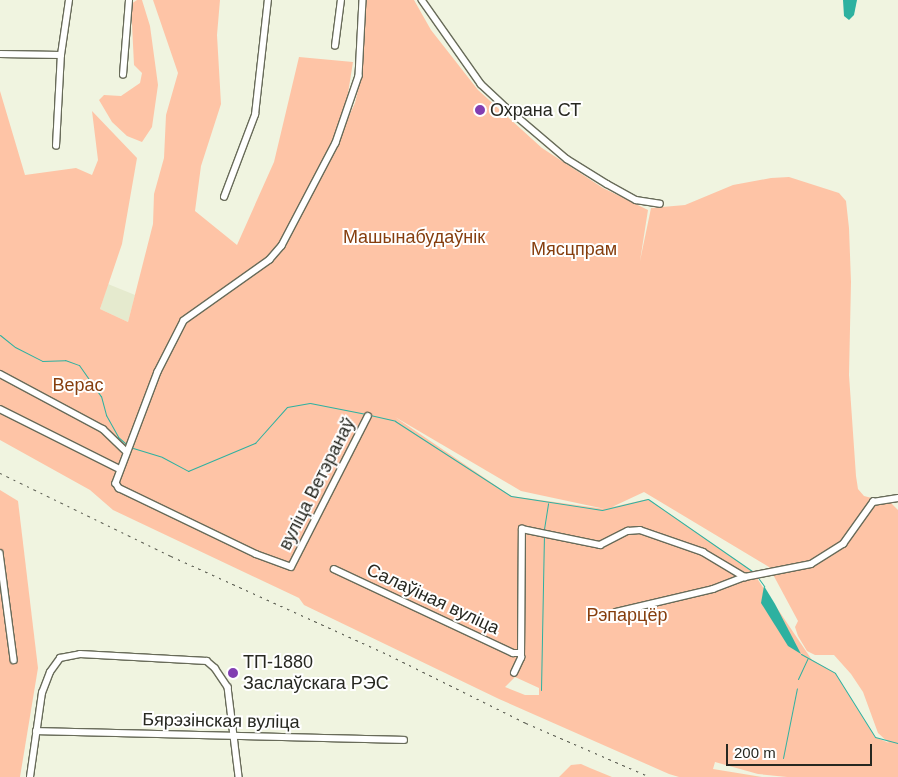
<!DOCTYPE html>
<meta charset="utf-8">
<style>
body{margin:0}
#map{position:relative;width:898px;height:777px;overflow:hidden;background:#f0f4e0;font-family:Arial,sans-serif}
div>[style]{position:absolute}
.built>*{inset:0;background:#e5eace}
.green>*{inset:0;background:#fec4a6}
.water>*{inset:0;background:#2db1a0}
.stream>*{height:1px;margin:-0.5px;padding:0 0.5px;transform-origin:0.5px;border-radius:0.5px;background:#2db1a0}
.roads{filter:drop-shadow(1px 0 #686b59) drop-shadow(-1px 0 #686b59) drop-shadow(0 1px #686b59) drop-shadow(0 -1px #686b59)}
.street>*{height:5.5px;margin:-2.75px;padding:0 2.75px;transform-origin:2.75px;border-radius:2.75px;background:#fff}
.rail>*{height:1px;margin-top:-0.5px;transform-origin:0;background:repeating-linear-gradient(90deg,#585a4f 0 2.5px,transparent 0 7.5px)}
.dots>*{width:14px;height:14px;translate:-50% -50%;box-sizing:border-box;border:2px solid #fff;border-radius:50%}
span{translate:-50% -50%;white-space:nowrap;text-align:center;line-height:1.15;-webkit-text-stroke:4px #fff;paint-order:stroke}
.poi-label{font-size:18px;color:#272821}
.left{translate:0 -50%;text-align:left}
.park-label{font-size:18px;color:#863e0e}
.street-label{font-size:18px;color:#272821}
.scale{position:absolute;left:726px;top:744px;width:146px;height:22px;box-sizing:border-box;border:2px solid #272821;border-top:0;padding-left:6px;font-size:15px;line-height:18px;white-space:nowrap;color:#272821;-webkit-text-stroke:4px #fff;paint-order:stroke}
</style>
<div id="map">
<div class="built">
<i style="clip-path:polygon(108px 284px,135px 295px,128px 322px,100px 309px)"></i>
</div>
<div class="green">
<i style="clip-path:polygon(137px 0,142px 0,150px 26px,158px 85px,152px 127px,142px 142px,127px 136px,112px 122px,99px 100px,104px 95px,121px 96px,140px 83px,142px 73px,134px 65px,131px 4px)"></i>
<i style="clip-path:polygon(evenodd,153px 0,220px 0,217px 35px,221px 104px,201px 166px,195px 211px,237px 245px,274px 162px,299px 57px,353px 62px,342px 131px,355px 103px,361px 77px,365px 0,414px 0,431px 30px,478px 90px,542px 148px,603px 188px,648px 210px,640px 261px,651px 208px,685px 205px,733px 185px,771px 178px,789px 177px,839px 193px,846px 201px,849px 228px,851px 282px,849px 375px,856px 476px,858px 489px,864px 496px,891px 503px,898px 510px,898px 777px,787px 777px,758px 774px,715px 762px,713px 769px,762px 777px,679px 777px,669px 774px,499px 699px,304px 605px,299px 598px,113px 510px,90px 490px,0 440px,0 91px,25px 175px,76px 168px,92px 175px,98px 160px,92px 111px,137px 158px,122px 244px,100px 309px,128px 322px,153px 224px,154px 194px,164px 158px,166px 115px,178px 73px,153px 0,395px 417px,521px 491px,605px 509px,511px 496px,395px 417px,153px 0,644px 492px,769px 567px,798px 621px,795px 627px,798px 636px,807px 651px,815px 655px,834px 655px,851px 674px,863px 692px,878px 733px,889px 743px,875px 737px,835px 673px,812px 660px,752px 571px,648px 499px,612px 507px,644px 492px,153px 0,515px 677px,539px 688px,539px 695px,525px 695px,505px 687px,515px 677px)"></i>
<i style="clip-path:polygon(0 490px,18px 501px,38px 668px,20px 777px,0 777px)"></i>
<i style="clip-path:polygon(581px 764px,590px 768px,612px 777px,559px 777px,571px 765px)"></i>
</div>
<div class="water">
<i style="clip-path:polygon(843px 0,857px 0,854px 15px,849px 20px,844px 16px)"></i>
<i style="clip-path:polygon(764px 586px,775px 604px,801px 654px,788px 646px,761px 603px)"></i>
</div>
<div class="stream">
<i style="left:0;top:335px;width:19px;rotate:39deg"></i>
<i style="left:15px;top:347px;width:30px;rotate:27deg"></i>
<i style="left:42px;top:361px;width:23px;rotate:-2deg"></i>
<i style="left:65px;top:360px;width:15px;rotate:20deg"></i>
<i style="left:79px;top:365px;width:38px;rotate:55deg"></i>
<i style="left:101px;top:396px;width:20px;rotate:75deg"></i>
<i style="left:106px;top:415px;width:25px;rotate:61deg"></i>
<i style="left:118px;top:437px;width:11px;rotate:41deg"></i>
<i style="left:370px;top:415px;width:26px;rotate:13deg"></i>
<i style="left:395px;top:421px;width:138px;rotate:32.9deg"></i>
<i style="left:511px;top:496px;width:92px;rotate:8.7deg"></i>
<i style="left:602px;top:510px;width:47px;rotate:-13.4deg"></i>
<i style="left:648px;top:499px;width:126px;rotate:34.7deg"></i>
<i style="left:133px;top:448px;width:30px;rotate:17deg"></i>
<i style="left:162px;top:457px;width:30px;rotate:28deg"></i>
<i style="left:188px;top:471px;width:73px;rotate:-22.7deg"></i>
<i style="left:255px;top:443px;width:48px;rotate:-48.4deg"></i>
<i style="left:287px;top:407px;width:23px;rotate:-10deg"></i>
<i style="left:310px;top:403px;width:57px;rotate:11.1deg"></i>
<i style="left:544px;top:529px;width:26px;rotate:-81deg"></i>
<i style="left:759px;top:579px;width:9px;rotate:54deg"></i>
<i style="left:801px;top:654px;width:39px;rotate:29deg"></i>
<i style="left:835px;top:673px;width:75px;rotate:58deg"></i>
<i style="left:875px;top:737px;width:24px;rotate:15deg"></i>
<i style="left:798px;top:679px;width:23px;rotate:-65deg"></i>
<i style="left:541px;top:690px;width:153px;rotate:-88.9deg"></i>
<i style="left:783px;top:758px;width:71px;rotate:-78.7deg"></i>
</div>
<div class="roads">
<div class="street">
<i style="left:363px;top:0;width:76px;rotate:93deg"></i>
<i style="left:359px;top:76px;width:71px;rotate:108.9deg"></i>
<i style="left:336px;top:143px;width:116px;rotate:117.7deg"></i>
<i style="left:282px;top:246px;width:18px;rotate:131deg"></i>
<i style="left:270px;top:260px;width:105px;rotate:144.7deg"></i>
<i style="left:184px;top:321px;width:57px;rotate:117deg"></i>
<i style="left:158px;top:372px;width:119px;rotate:110.7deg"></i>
<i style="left:116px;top:483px;width:6px;rotate:59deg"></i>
<i style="left:119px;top:488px;width:152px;rotate:25.7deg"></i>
<i style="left:256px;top:554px;width:37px;rotate:20deg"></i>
<i style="left:291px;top:567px;width:169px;rotate:-63deg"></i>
<i style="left:422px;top:0;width:103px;rotate:54.9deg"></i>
<i style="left:481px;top:84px;width:35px;rotate:43deg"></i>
<i style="left:507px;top:108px;width:79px;rotate:40.4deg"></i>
<i style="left:567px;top:159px;width:47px;rotate:32deg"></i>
<i style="left:607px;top:184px;width:33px;rotate:29deg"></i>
<i style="left:636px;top:200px;width:24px;rotate:9deg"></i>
<i style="left:335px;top:46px;width:46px;rotate:-82.6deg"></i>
<i style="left:0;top:54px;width:61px;rotate:0.9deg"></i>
<i style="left:123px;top:75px;width:75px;rotate:-85.4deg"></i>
<i style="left:56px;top:146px;width:91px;rotate:-86.9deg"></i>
<i style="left:61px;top:55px;width:56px;rotate:-81.7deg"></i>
<i style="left:224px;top:197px;width:88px;rotate:-69.3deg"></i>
<i style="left:255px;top:115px;width:116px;rotate:-83.6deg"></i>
<i style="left:0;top:374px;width:117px;rotate:28.1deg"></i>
<i style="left:103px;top:429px;width:33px;rotate:44deg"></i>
<i style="left:0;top:409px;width:134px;rotate:26.6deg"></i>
<i style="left:0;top:553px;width:108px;rotate:82.5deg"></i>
<i style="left:334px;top:569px;width:198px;rotate:25.1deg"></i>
<i style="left:513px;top:653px;width:8px"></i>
<i style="left:616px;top:612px;width:100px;rotate:-13.3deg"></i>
<i style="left:713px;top:589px;width:34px;rotate:-21deg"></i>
<i style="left:745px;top:577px;width:67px;rotate:-11.1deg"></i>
<i style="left:811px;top:564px;width:38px;rotate:-32deg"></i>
<i style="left:843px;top:544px;width:52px;rotate:-54.5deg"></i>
<i style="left:873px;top:502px;width:25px;rotate:-9deg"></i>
<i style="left:514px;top:673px;width:17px;rotate:-65deg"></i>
<i style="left:521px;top:658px;width:129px;rotate:-89.6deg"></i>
<i style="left:522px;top:529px;width:80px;rotate:11.6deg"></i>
<i style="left:600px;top:545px;width:31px;rotate:-27deg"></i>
<i style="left:628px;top:531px;width:12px;rotate:-5deg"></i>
<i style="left:640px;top:530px;width:67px;rotate:19.2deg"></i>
<i style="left:703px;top:552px;width:49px;rotate:30.8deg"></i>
<i style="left:36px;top:731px;width:368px;rotate:1.4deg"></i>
<i style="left:30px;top:777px;width:85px;rotate:-81.9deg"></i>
<i style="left:42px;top:693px;width:22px;rotate:-69deg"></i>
<i style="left:50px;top:672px;width:17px;rotate:-54deg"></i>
<i style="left:60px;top:658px;width:20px;rotate:-11deg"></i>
<i style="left:80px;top:654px;width:127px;rotate:3.2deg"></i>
<i style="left:207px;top:661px;width:11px;rotate:41deg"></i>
<i style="left:215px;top:668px;width:23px;rotate:56deg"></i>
<i style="left:228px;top:687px;width:91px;rotate:83deg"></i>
</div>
</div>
<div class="rail">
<i style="left:0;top:473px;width:190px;rotate:25.9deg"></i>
<i style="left:171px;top:556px;width:239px;rotate:24.4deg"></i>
<i style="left:389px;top:655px;width:153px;rotate:26.4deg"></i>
<i style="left:526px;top:723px;width:135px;rotate:23.5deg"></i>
</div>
<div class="dots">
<i style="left:480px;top:110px;background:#823eb2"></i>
<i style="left:233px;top:673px;background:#823eb2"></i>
</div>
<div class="poi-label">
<span class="left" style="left:490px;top:110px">Охрана СТ</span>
<span class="left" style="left:243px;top:673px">ТП-1880<br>Заслаўскага РЭС</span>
</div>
<div class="park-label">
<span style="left:414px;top:237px">Машынабудаўнік</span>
<span style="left:574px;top:249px">Мясцпрам</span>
<span style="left:78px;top:385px">Верас</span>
<span style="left:627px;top:615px">Рэпарцёр</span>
</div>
<div class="street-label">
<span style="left:317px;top:484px;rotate:-63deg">вуліца Ветэранаў</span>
<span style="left:433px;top:599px;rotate:25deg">Салаўіная вуліца</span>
<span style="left:221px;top:721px;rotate:1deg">Бярэзінская вуліца</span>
</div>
<div class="scale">200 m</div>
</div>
